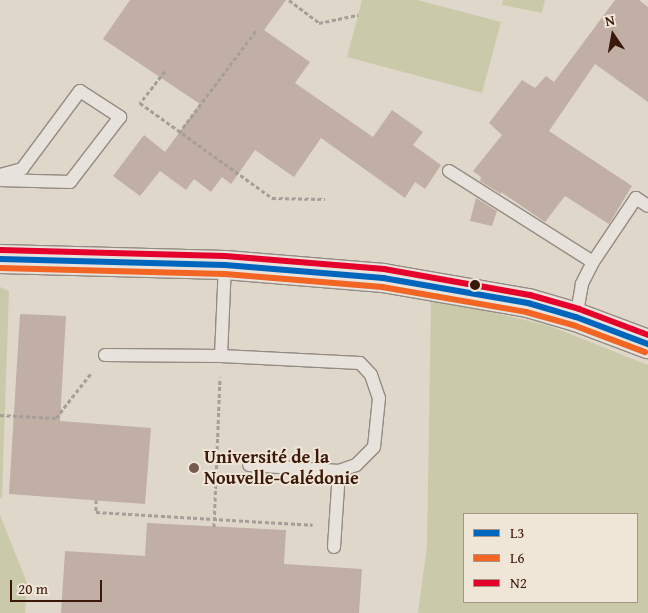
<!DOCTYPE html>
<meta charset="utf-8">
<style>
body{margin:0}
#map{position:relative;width:648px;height:613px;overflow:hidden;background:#dfd7ca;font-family:"Gentium Book Plus",serif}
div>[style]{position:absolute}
.green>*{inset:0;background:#cacaab}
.building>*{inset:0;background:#c1afa6}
.path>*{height:3px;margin-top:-1.5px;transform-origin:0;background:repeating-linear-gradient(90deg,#a69f99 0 4px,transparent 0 6.5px)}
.roads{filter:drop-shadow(1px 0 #948b82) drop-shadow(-1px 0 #948b82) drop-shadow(0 1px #948b82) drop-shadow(0 -1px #948b82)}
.lane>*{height:12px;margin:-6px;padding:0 6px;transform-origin:6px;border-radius:6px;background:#e7e2dc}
.secondary>*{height:28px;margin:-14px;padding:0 14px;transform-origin:14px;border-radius:14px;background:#e7e2dc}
.bus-1>*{height:6px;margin:-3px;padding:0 3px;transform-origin:3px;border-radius:3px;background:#0065bd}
.bus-2>*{height:6px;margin:-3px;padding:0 3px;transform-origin:3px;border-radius:3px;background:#f26522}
.bus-3>*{height:6px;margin:-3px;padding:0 3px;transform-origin:3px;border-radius:3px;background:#e4002b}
.dots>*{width:14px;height:14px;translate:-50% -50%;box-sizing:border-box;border:2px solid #f0e6d7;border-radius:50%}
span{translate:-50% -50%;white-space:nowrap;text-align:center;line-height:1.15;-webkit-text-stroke:4px #f0e6d7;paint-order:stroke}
.poi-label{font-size:18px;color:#3a180a;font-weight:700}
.left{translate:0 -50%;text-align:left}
.legend{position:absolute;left:463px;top:513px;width:175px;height:90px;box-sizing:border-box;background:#f0e6d7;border:1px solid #a79485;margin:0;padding:6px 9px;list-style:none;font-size:15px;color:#3a180a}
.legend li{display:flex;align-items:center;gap:10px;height:25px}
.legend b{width:25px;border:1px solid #a79485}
.north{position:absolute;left:588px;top:10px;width:50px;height:50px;-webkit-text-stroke:4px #f0e6d7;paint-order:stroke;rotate:348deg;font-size:14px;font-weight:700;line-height:20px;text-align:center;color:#3a180a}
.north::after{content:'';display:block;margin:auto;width:18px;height:22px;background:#3a180a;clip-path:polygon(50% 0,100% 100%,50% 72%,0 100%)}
.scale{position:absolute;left:10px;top:580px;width:92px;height:22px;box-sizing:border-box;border:2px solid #3a180a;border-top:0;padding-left:6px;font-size:15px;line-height:18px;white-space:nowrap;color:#3a180a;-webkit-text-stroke:4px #f0e6d7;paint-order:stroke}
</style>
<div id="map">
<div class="green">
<i style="clip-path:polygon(362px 0,417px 0,501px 22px,482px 93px,347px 57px)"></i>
<i style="clip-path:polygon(503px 0,545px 0,542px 13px,502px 5px)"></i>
<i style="clip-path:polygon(0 287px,9px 291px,2px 498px,0 498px)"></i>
<i style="clip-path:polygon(evenodd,431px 298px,550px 326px,648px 365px,648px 613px,418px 613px,427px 546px,431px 298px,464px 514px,637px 514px,637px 602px,464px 602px,464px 514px)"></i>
<i style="clip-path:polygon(0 515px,27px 583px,25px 613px,0 613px)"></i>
</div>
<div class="building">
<i style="clip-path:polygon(130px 0,286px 0,264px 30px,310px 62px,295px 83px,373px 137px,392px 110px,423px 132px,413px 145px,441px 165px,425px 189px,415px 182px,405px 198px,321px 138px,294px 177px,255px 150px,231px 184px,222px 177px,211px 192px,194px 179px,186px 190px,160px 171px,140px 196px,113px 176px,144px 135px,165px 152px,200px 104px,103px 39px)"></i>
<i style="clip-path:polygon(615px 0,639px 0,648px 7px,648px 102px,595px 64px,549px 131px,632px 186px,609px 224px,565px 196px,545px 222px,501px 192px,501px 194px,480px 181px,481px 177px,473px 171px,502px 135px,489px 123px,522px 80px,535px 88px,546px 76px,554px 82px)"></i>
<i style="clip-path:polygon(476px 198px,497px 211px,492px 226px,470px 221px)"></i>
<i style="clip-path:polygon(20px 314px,66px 316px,60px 421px,151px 428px,145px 504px,9px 494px)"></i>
<i style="clip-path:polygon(147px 523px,286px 530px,284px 564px,362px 569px,359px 613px,61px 613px,65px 551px,145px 556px)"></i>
</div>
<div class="path">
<i style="left:289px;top:0;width:38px;rotate:37deg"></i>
<i style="left:319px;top:23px;width:40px;rotate:-12deg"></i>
<i style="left:165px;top:71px;width:41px;rotate:128deg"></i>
<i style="left:140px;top:103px;width:163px;rotate:35.7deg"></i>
<i style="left:272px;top:198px;width:53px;rotate:1.1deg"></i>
<i style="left:179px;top:133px;width:130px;rotate:-53.1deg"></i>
<i style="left:0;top:415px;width:56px;rotate:3.1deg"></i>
<i style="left:56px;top:418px;width:58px;rotate:-52deg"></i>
<i style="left:96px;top:500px;width:12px;rotate:90deg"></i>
<i style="left:96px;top:512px;width:217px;rotate:3.4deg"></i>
<i style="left:214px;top:527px;width:150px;rotate:-87.7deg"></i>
</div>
<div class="roads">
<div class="lane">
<i style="left:449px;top:171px;width:170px;rotate:32.3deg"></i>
<i style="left:593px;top:262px;width:25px;rotate:117deg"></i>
<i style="left:582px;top:284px;width:34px;rotate:100deg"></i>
<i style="left:0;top:175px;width:23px;rotate:-15deg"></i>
<i style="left:22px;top:169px;width:97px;rotate:-53.4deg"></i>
<i style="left:80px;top:91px;width:48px;rotate:33deg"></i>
<i style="left:120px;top:117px;width:82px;rotate:127.6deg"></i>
<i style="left:70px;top:182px;width:70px;rotate:-178.4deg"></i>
<i style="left:593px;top:262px;width:77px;rotate:-56.1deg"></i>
<i style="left:636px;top:198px;width:14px;rotate:34deg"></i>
<i style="left:105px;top:355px;width:116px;rotate:0.5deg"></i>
<i style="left:221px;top:356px;width:139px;rotate:2.9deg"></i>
<i style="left:360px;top:363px;width:16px;rotate:47deg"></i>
<i style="left:371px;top:375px;width:24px;rotate:71deg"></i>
<i style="left:379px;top:398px;width:49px;rotate:95.8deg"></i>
<i style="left:374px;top:447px;width:25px;rotate:135deg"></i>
<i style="left:356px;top:465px;width:18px;rotate:161deg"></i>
<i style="left:339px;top:471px;width:90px;rotate:-176.2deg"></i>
<i style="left:221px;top:356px;width:91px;rotate:-87.5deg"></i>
<i style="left:334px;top:547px;width:76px;rotate:-86.2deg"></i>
</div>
<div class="secondary">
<i style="left:0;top:259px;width:225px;rotate:1.5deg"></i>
<i style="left:225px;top:265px;width:159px;rotate:4.7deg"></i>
<i style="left:383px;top:278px;width:147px;rotate:9.8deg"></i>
<i style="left:528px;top:303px;width:50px;rotate:16.3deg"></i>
<i style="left:576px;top:317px;width:77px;rotate:20.6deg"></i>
</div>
</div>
<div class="bus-1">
<i style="left:0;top:259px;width:225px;rotate:1.5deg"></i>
<i style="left:225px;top:265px;width:159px;rotate:4.7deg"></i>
<i style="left:383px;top:278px;width:147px;rotate:9.8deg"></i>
<i style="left:528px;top:303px;width:50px;rotate:16.3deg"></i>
<i style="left:576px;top:317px;width:77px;rotate:20.6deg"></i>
</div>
<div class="bus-2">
<i style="left:0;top:268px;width:225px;rotate:1.5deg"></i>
<i style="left:225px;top:274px;width:158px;rotate:4.7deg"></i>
<i style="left:382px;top:287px;width:146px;rotate:9.8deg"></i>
<i style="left:526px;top:312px;width:49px;rotate:15.5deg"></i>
<i style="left:573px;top:325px;width:77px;rotate:20.6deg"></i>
</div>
<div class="bus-3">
<i style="left:0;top:250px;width:225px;rotate:1.5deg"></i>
<i style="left:225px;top:256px;width:160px;rotate:4.7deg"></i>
<i style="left:384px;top:269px;width:148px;rotate:10.1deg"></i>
<i style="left:530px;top:295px;width:51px;rotate:15.9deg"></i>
<i style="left:579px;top:309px;width:74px;rotate:20.6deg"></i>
</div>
<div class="dots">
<i style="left:475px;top:285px;background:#3a180a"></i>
<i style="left:194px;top:468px;background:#745b4d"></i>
</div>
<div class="poi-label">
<span class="left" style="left:204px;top:468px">Université de la<br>Nouvelle-Calédonie</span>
</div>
<ul class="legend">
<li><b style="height:6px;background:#0065bd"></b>L3</li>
<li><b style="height:6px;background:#f26522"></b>L6</li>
<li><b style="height:6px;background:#e4002b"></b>N2</li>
</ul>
<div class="north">N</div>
<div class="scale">20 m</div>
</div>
